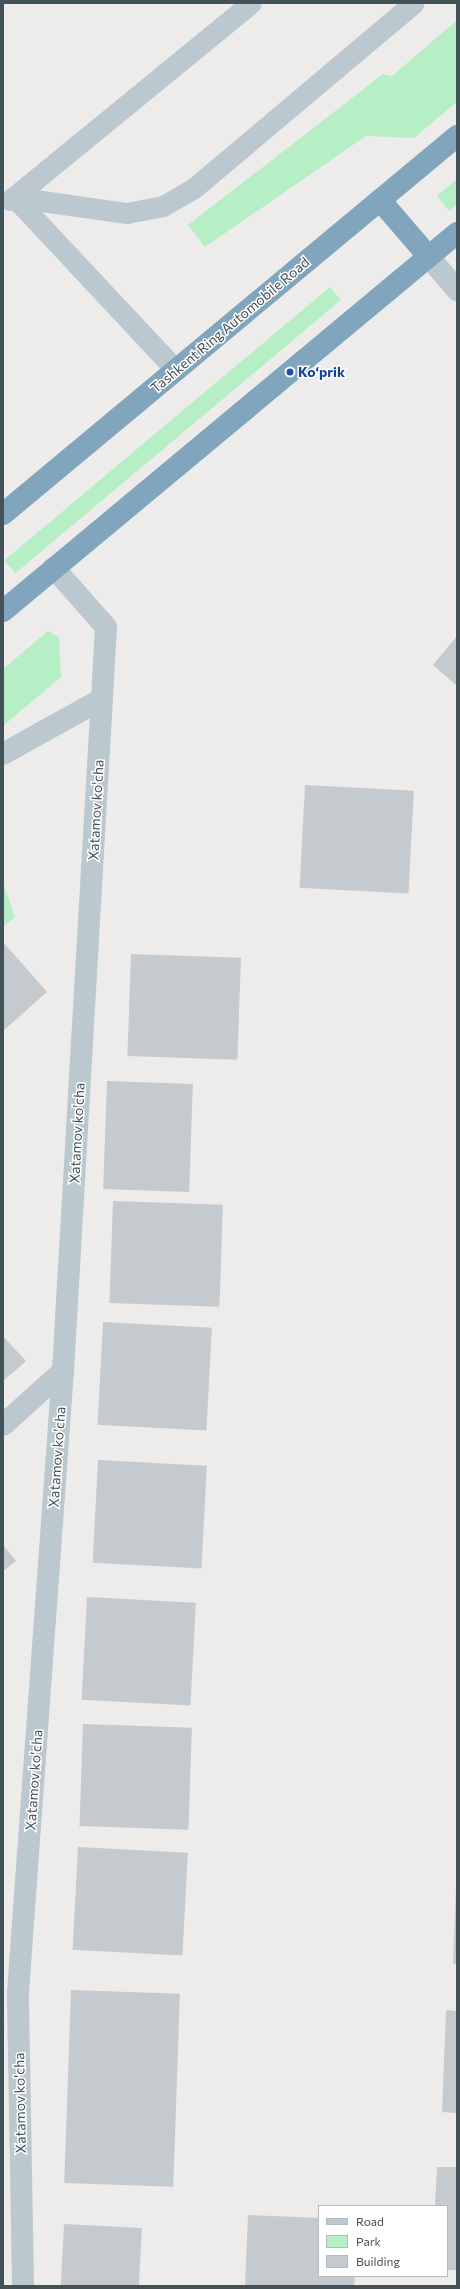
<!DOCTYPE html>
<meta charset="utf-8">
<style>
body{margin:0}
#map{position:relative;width:460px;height:2289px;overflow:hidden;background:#eeebeb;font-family:Commissioner,sans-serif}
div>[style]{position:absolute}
.green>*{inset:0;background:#b6efc5;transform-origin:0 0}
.building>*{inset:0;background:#c5cacf;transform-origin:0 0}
.lane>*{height:21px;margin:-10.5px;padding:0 10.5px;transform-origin:10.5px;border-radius:10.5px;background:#bbc8cf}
.street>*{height:22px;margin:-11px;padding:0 11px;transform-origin:11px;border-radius:11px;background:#bbc8cf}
.highway>*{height:22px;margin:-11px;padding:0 11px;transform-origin:11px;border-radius:11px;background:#80a5bd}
.dots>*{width:11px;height:11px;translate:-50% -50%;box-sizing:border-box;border:2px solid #fff;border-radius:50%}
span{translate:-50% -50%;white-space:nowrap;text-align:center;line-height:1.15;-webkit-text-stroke:3px #fff;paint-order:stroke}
.street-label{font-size:14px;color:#435159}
.transit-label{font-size:14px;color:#164399;font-weight:700}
.left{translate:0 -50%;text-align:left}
.frame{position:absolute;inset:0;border:4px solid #435159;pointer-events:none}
.legend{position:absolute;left:318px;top:2205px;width:130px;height:72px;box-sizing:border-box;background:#fff;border:1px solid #b4b9bd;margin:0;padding:5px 7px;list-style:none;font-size:12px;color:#435159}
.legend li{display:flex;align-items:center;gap:8px;height:20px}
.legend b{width:20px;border:1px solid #b4b9bd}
</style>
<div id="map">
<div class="green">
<i style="clip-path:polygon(457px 20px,457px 102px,414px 138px,366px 136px,205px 247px,188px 225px,383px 74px,392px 76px)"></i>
<i style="clip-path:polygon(457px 179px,457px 204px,449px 211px,437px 196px)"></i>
<i style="left:330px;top:287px;width:17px;height:425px;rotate:50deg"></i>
<i style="clip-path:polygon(48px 631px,59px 637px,61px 677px,3px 726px,3px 669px)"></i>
<i style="clip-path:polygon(3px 882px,15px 917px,3px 927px)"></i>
</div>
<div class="building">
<i style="clip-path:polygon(457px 636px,457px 686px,433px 665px)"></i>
<i style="left:305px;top:785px;width:109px;height:103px;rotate:3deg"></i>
<i style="clip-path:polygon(3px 942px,47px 992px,3px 1031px)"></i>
<i style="left:131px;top:954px;width:110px;height:102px;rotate:2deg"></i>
<i style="left:107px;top:1081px;width:86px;height:108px;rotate:2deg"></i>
<i style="left:113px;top:1201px;width:110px;height:102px;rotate:2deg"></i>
<i style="left:103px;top:1322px;width:109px;height:103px;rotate:3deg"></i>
<i style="clip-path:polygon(3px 1336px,26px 1361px,3px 1381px)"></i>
<i style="left:98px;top:1460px;width:109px;height:103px;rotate:3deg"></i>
<i style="clip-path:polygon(3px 1545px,16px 1561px,3px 1571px)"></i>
<i style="left:87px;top:1597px;width:109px;height:103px;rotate:3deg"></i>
<i style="left:83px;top:1724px;width:109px;height:102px;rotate:2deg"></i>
<i style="left:78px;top:1847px;width:110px;height:103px;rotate:3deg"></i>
<i style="clip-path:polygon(456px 1887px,457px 1887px,457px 1964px,453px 1964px)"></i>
<i style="left:71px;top:1990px;width:109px;height:193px;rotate:2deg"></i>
<i style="clip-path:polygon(446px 2010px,457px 2011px,457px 2113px,442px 2112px)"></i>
<i style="clip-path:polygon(437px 2167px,457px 2167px,457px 2270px,447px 2270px,447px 2206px,435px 2206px)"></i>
<i style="clip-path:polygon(248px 2215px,319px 2218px,319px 2276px,355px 2276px,354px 2286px,245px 2286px)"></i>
<i style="left:64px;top:2224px;width:78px;height:62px;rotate:3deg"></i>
</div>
<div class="lane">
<i style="left:14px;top:197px;width:114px;rotate:8.1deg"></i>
<i style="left:127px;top:213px;width:37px;rotate:-11deg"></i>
<i style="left:163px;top:206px;width:36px;rotate:-30deg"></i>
<i style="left:194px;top:188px;width:287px;rotate:-40.1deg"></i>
<i style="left:14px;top:197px;width:306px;rotate:-39.3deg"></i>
<i style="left:10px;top:200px;width:5px;rotate:-37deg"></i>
<i style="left:14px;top:197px;width:237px;rotate:46.9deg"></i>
</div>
<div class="street">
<i style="left:428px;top:256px;width:45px;rotate:49.5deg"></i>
<i style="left:3px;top:754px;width:113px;rotate:-29.1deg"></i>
<i style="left:3px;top:1425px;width:81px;rotate:-42deg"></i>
<i style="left:23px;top:2286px;width:294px;rotate:-91deg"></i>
<i style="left:18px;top:1992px;width:623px;rotate:-85.86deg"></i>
<i style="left:63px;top:1371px;width:745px;rotate:-86.69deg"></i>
<i style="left:106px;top:627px;width:79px;rotate:-131.4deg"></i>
</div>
<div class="highway">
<i style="left:380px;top:200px;width:74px;rotate:49.4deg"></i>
<i style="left:3px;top:514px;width:591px;rotate:-39.78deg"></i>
<i style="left:3px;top:611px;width:591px;rotate:-39.78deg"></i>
</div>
<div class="dots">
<i style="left:290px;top:372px;background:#1a4fb4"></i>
</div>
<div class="street-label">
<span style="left:230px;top:325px;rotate:-40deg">Tashkent Ring Automobile Road</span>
<span style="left:96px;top:810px;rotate:-87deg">Xatamov ko'cha</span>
<span style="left:77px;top:1133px;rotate:-87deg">Xatamov ko'cha</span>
<span style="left:57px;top:1457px;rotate:-86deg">Xatamov ko'cha</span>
<span style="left:34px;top:1780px;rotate:-86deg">Xatamov ko'cha</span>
<span style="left:20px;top:2103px;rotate:-91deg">Xatamov ko'cha</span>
</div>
<div class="transit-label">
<span class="left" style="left:298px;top:372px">Koʻprik</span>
</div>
<div class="frame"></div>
<ul class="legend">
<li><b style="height:5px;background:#bbc8cf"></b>Road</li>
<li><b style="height:11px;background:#b6efc5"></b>Park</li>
<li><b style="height:11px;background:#c5cacf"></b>Building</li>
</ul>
</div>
